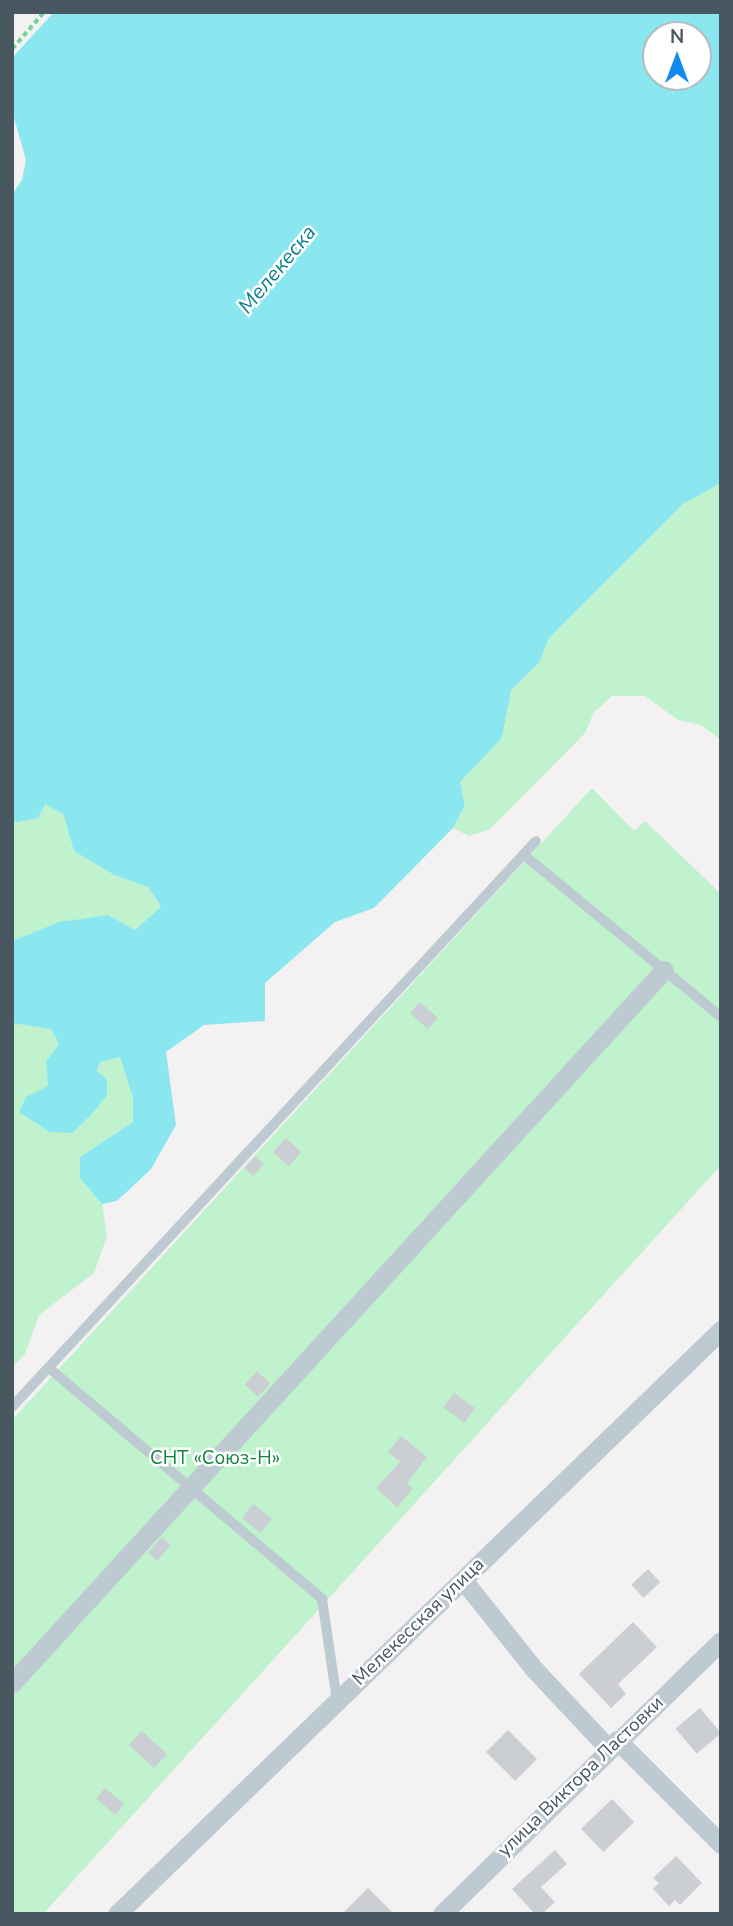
<!DOCTYPE html>
<meta charset="utf-8">
<style>
body{margin:0}
#map{position:relative;width:733px;height:1926px;overflow:hidden;background:#f3f1f1;font-family:"Nunito Sans",sans-serif}
div>[style]{position:absolute}
.green>*{inset:0;background:#bff2cd}
.water>*{inset:0;background:#8ae7f0}
.building>*{inset:0;background:#cbcfd4;transform-origin:0 0}
.path>*{height:3.5px;margin-top:-1.75px;transform-origin:0;background:repeating-linear-gradient(90deg,#75d299 0 5px,transparent 0 8.5px)}
.lane>*{height:10px;margin:-5px;padding:0 5px;transform-origin:5px;border-radius:5px;background:#becad1}
.street>*{height:19px;margin:-9.5px;padding:0 9.5px;transform-origin:9.5px;border-radius:9.5px;background:#becad1}
span{translate:-50% -50%;white-space:nowrap;text-align:center;line-height:1.15;-webkit-text-stroke:5px #fff;paint-order:stroke}
.park-label{font-size:19px;color:#138640}
.street-label{font-size:19px;color:#485760}
.water-label{font-size:21px;color:#097f8c;font-style:italic}
.frame{position:absolute;inset:0;border:14px solid #485760;pointer-events:none}
.north{position:absolute;left:642px;top:21px;width:70px;height:70px;box-sizing:border-box;background:#fff;border:2px solid #b6bcbf;border-radius:50%;rotate:0deg;font-size:19px;font-weight:700;line-height:28px;text-align:center;color:#485760}
.north::after{content:'';display:block;margin:auto;width:24px;height:32px;background:#118aed;clip-path:polygon(50% 0,100% 100%,50% 72%,0 100%)}
</style>
<div id="map">
<div class="green">
<i style="clip-path:polygon(721px 483px,721px 740px,701px 725px,678px 720px,645px 696px,612px 696px,594px 712px,585px 733px,489px 830px,469px 836px,453px 828px,465px 805px,460px 782px,502px 738px,511px 690px,539px 663px,549px 638px,683px 504px)"></i>
<i style="clip-path:polygon(592px 788px,634px 831px,645px 821px,721px 894px,721px 1165px,43px 1914px,12px 1914px,12px 1420px)"></i>
<i style="clip-path:polygon(45px 804px,63px 814px,74px 851px,114px 875px,148px 887px,161px 908px,135px 930px,108px 915px,59px 922px,12px 941px,12px 823px,38px 818px)"></i>
<i style="clip-path:polygon(13px 1022px,51px 1029px,59px 1044px,46px 1061px,49px 1086px,26px 1097px,19px 1112px,97px 1071px,101px 1061px,120px 1057px,133px 1098px,133px 1122px,80px 1157px,80px 1178px,102px 1204px,107px 1236px,94px 1273px,39px 1315px,25px 1354px,12px 1368px)"></i>
</div>
<div class="water">
<i style="clip-path:polygon(evenodd,54px 12px,721px 12px,721px 483px,683px 504px,549px 638px,539px 663px,511px 690px,502px 738px,460px 782px,465px 805px,453px 828px,374px 908px,335px 922px,265px 983px,265px 1021px,204px 1025px,166px 1052px,176px 1125px,151px 1169px,117px 1201px,102px 1204px,80px 1178px,80px 1157px,133px 1122px,133px 1098px,120px 1057px,100px 1062px,97px 1071px,107px 1080px,107px 1095px,91px 1115px,72px 1133px,50px 1132px,19px 1112px,26px 1097px,48px 1086px,46px 1061px,59px 1044px,51px 1029px,12px 1023px,12px 941px,59px 922px,108px 915px,135px 930px,161px 907px,148px 887px,114px 875px,74px 851px,63px 814px,45px 804px,38px 818px,12px 823px,12px 195px,22px 180px,26px 160px,12px 111px,12px 58px,54px 12px,656px 35px,698px 35px,698px 77px,656px 77px,656px 35px)"></i>
</div>
<div class="building">
<i style="left:420px;top:1002px;width:24px;height:15px;rotate:42deg"></i>
<i style="left:286px;top:1138px;width:21px;height:19px;rotate:43deg"></i>
<i style="left:255px;top:1156px;width:12px;height:16px;rotate:42deg"></i>
<i style="left:257px;top:1371px;width:18px;height:18px;rotate:43deg"></i>
<i style="left:454px;top:1393px;width:26px;height:18px;rotate:36deg"></i>
<i style="clip-path:polygon(401px 1436px,427px 1457px,407px 1483px,413px 1489px,397px 1507px,376px 1488px,400px 1462px,388px 1452px)"></i>
<i style="left:253px;top:1504px;width:24px;height:18px;rotate:38deg"></i>
<i style="left:162px;top:1537px;width:12px;height:21px;rotate:42deg"></i>
<i style="left:648px;top:1569px;width:18px;height:23px;rotate:47deg"></i>
<i style="clip-path:polygon(633px 1622px,657px 1647px,618px 1684px,626px 1694px,611px 1708px,579px 1674px)"></i>
<i style="left:700px;top:1708px;width:33px;height:32px;rotate:50deg"></i>
<i style="left:508px;top:1730px;width:41px;height:31px;rotate:45deg"></i>
<i style="left:142px;top:1731px;width:34px;height:19px;rotate:43deg"></i>
<i style="left:105px;top:1788px;width:25px;height:14px;rotate:40deg"></i>
<i style="left:612px;top:1799px;width:32px;height:43px;rotate:46deg"></i>
<i style="clip-path:polygon(555px 1850px,567px 1864px,541px 1887px,555px 1902px,542px 1914px,535px 1914px,512px 1889px)"></i>
<i style="clip-path:polygon(676px 1856px,702px 1883px,680px 1905px,675px 1900px,669px 1906px,653px 1889px,659px 1883px,653px 1878px)"></i>
<i style="clip-path:polygon(368px 1888px,394px 1914px,342px 1914px)"></i>
</div>
<div class="path">
<i style="left:12px;top:49px;width:49px;rotate:-49.1deg"></i>
</div>
<div class="lane">
<i style="left:524px;top:855px;width:255px;rotate:39.4deg"></i>
<i style="left:49px;top:1368px;width:358px;rotate:40.2deg"></i>
<i style="left:322px;top:1599px;width:103px;rotate:81.6deg"></i>
<i style="left:12px;top:1407px;width:771px;rotate:-47.21deg"></i>
</div>
<div class="street">
<i style="left:463px;top:1580px;width:114px;rotate:51.4deg"></i>
<i style="left:534px;top:1669px;width:110px;rotate:46.8deg"></i>
<i style="left:12px;top:1683px;width:966px;rotate:-47.56deg"></i>
<i style="left:617px;top:1740px;width:147px;rotate:45deg"></i>
<i style="left:117px;top:1914px;width:840px;rotate:-44.04deg"></i>
<i style="left:442px;top:1914px;width:390px;rotate:-44.4deg"></i>
</div>
<div class="park-label">
<span style="left:215px;top:1459px">СНТ «Союз-Н»</span>
</div>
<div class="street-label">
<span style="left:419px;top:1622px;rotate:-44deg">Мелекесская улица</span>
<span style="left:581px;top:1777px;rotate:-44deg">улица Виктора Ластовки</span>
</div>
<div class="water-label">
<span style="left:277px;top:269px;rotate:-50deg">Мелекеска</span>
</div>
<div class="frame"></div>
<div class="north">N</div>
</div>
